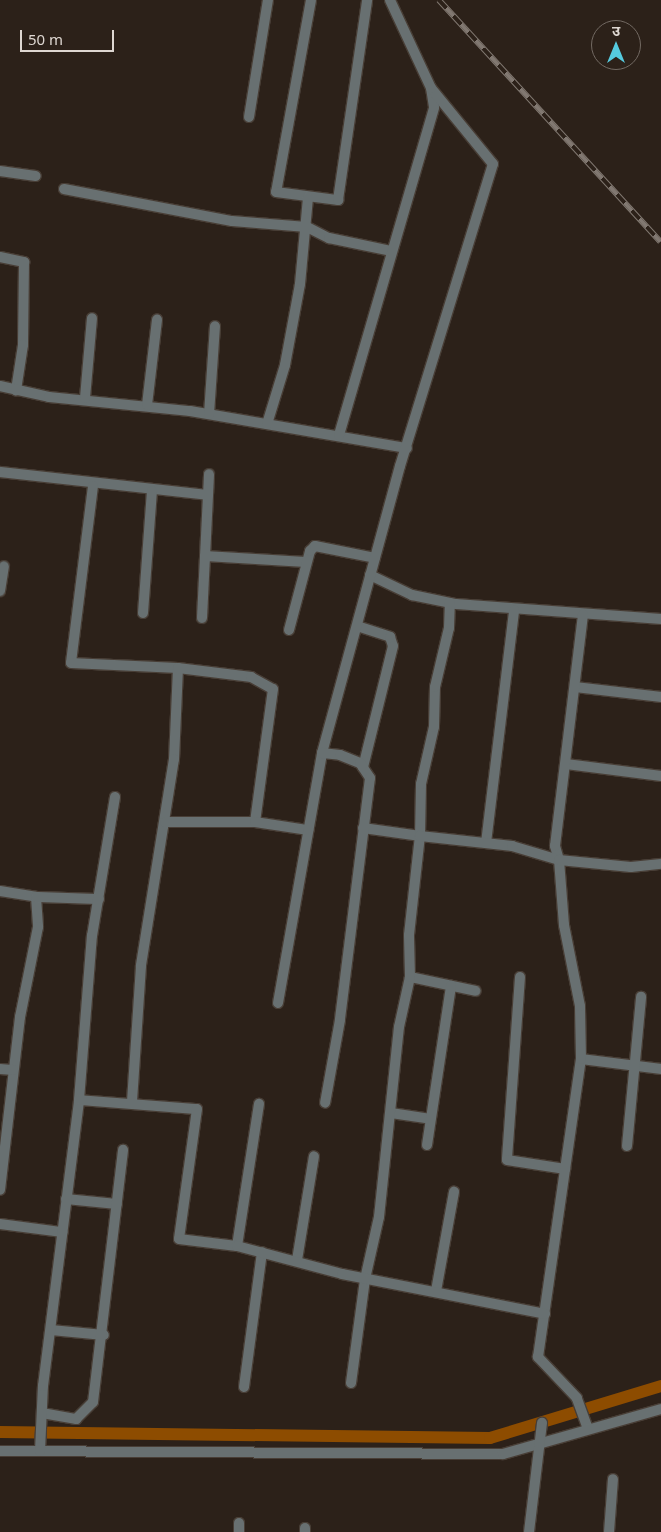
<!DOCTYPE html>
<meta charset="utf-8">
<style>
body{margin:0}
#map{position:relative;width:661px;height:1532px;overflow:hidden;background:#2c2119;font-family:"Noto Sans","Noto Sans Devanagari",sans-serif}
div>[style]{position:absolute}
.canal>*{height:12px;margin:-6px;padding:0 6px;transform-origin:6px;border-radius:6px;background:#8d4c00}
.roads{filter:drop-shadow(1px 0 #483e36) drop-shadow(-1px 0 #483e36) drop-shadow(0 1px #483e36) drop-shadow(0 -1px #483e36)}
.minor>*{height:10px;margin:-5px;padding:0 5px;transform-origin:5px;border-radius:5px;background:#687071}
.rail>*{height:5.5px;margin-top:-2.75px;transform-origin:0;background:repeating-linear-gradient(90deg,#2c2119 0 11px,#817871 0 22px);box-sizing:border-box;border-block:1px solid #817871}
span{translate:-50% -50%;white-space:nowrap;text-align:center;line-height:1.15;-webkit-text-stroke:5px #2c2119;paint-order:stroke}
.north{position:absolute;left:591px;top:20px;width:50px;height:50px;box-sizing:border-box;background:#2c2119;border:1px solid #736a63;border-radius:50%;rotate:0deg;font-size:14px;font-weight:700;line-height:20px;text-align:center;color:#ded7d1}
.north::after{content:'';display:block;margin:auto;width:18px;height:22px;background:#55cade;clip-path:polygon(50% 0,100% 100%,50% 72%,0 100%)}
.scale{position:absolute;left:20px;top:30px;width:94px;height:22px;box-sizing:border-box;border:2px solid #ded7d1;border-top:0;padding-left:6px;font-size:15px;line-height:18px;white-space:nowrap;color:#ded7d1;-webkit-text-stroke:4px #2c2119;paint-order:stroke}
</style>
<div id="map">
<div class="canal">
<i style="left:0;top:1432px;width:490px;rotate:0.7deg"></i>
<i style="left:490px;top:1438px;width:179px;rotate:-16.9deg"></i>
</div>
<div class="roads">
<div class="minor">
<i style="left:311px;top:0;width:195px;rotate:100.3deg"></i>
<i style="left:276px;top:192px;width:63px;rotate:7.4deg"></i>
<i style="left:338px;top:200px;width:202px;rotate:-81.7deg"></i>
<i style="left:249px;top:117px;width:119px;rotate:-80.8deg"></i>
<i style="left:0;top:171px;width:36px;rotate:8deg"></i>
<i style="left:64px;top:189px;width:171px;rotate:10.8deg"></i>
<i style="left:232px;top:221px;width:75px;rotate:4.6deg"></i>
<i style="left:307px;top:227px;width:25px;rotate:27deg"></i>
<i style="left:329px;top:238px;width:63px;rotate:11.8deg"></i>
<i style="left:0;top:257px;width:25px;rotate:12deg"></i>
<i style="left:24px;top:262px;width:83px;rotate:90.7deg"></i>
<i style="left:23px;top:345px;width:46px;rotate:98.8deg"></i>
<i style="left:0;top:386px;width:50px;rotate:12.7deg"></i>
<i style="left:49px;top:397px;width:142px;rotate:5.7deg"></i>
<i style="left:190px;top:411px;width:220px;rotate:9.7deg"></i>
<i style="left:85px;top:398px;width:80px;rotate:-85deg"></i>
<i style="left:147px;top:405px;width:86px;rotate:-83.3deg"></i>
<i style="left:209px;top:414px;width:88px;rotate:-86.1deg"></i>
<i style="left:267px;top:424px;width:62px;rotate:-73deg"></i>
<i style="left:285px;top:365px;width:82px;rotate:-79.5deg"></i>
<i style="left:300px;top:284px;width:87px;rotate:-84.7deg"></i>
<i style="left:339px;top:435px;width:341px;rotate:-73.8deg"></i>
<i style="left:434px;top:107px;width:19px;rotate:-99deg"></i>
<i style="left:0;top:472px;width:208px;rotate:6.3deg"></i>
<i style="left:93px;top:486px;width:178px;rotate:97.1deg"></i>
<i style="left:71px;top:663px;width:107px;rotate:2.7deg"></i>
<i style="left:178px;top:668px;width:91px;rotate:92.5deg"></i>
<i style="left:174px;top:759px;width:210px;rotate:99.1deg"></i>
<i style="left:141px;top:966px;width:137px;rotate:93.8deg"></i>
<i style="left:205px;top:556px;width:101px;rotate:3.4deg"></i>
<i style="left:370px;top:575px;width:47px;rotate:25.5deg"></i>
<i style="left:412px;top:595px;width:45px;rotate:11.6deg"></i>
<i style="left:456px;top:604px;width:206px;rotate:4.2deg"></i>
<i style="left:0;top:591px;width:25px;rotate:-81deg"></i>
<i style="left:143px;top:613px;width:122px;rotate:-85.8deg"></i>
<i style="left:202px;top:618px;width:144px;rotate:-87.2deg"></i>
<i style="left:357px;top:626px;width:35px;rotate:18deg"></i>
<i style="left:390px;top:637px;width:9px;rotate:72deg"></i>
<i style="left:393px;top:646px;width:125px;rotate:103.9deg"></i>
<i style="left:289px;top:630px;width:82px;rotate:-75.1deg"></i>
<i style="left:310px;top:551px;width:7px;rotate:-45deg"></i>
<i style="left:315px;top:546px;width:61px;rotate:11.3deg"></i>
<i style="left:178px;top:668px;width:74px;rotate:7deg"></i>
<i style="left:251px;top:677px;width:25px;rotate:29deg"></i>
<i style="left:273px;top:689px;width:134px;rotate:97.7deg"></i>
<i style="left:575px;top:687px;width:87px;rotate:6.6deg"></i>
<i style="left:322px;top:753px;width:297px;rotate:-74.8deg"></i>
<i style="left:400px;top:466px;width:316px;rotate:-72.9deg"></i>
<i style="left:493px;top:164px;width:98px;rotate:-129.2deg"></i>
<i style="left:431px;top:88px;width:97px;rotate:-115deg"></i>
<i style="left:566px;top:764px;width:96px;rotate:7.2deg"></i>
<i style="left:165px;top:822px;width:90px"></i>
<i style="left:255px;top:822px;width:54px;rotate:8.6deg"></i>
<i style="left:363px;top:828px;width:58px;rotate:8deg"></i>
<i style="left:420px;top:836px;width:52px;rotate:-88.9deg"></i>
<i style="left:421px;top:784px;width:58px;rotate:-77.2deg"></i>
<i style="left:434px;top:727px;width:40px;rotate:-88.6deg"></i>
<i style="left:435px;top:687px;width:61px;rotate:-76.7deg"></i>
<i style="left:449px;top:628px;width:25px;rotate:-88deg"></i>
<i style="left:486px;top:843px;width:234px;rotate:-83.1deg"></i>
<i style="left:559px;top:860px;width:15px;rotate:-106deg"></i>
<i style="left:555px;top:846px;width:233px;rotate:-83.1deg"></i>
<i style="left:0;top:891px;width:36px;rotate:9deg"></i>
<i style="left:36px;top:897px;width:30px;rotate:86deg"></i>
<i style="left:38px;top:927px;width:92px;rotate:101.3deg"></i>
<i style="left:20px;top:1017px;width:174px;rotate:96.6deg"></i>
<i style="left:36px;top:897px;width:63px;rotate:1.8deg"></i>
<i style="left:410px;top:977px;width:67px;rotate:12deg"></i>
<i style="left:520px;top:977px;width:183px;rotate:94.1deg"></i>
<i style="left:507px;top:1160px;width:59px;rotate:8.8deg"></i>
<i style="left:278px;top:1003px;width:254px;rotate:-80deg"></i>
<i style="left:322px;top:753px;width:18px;rotate:6deg"></i>
<i style="left:340px;top:755px;width:22px;rotate:22deg"></i>
<i style="left:360px;top:763px;width:18px;rotate:56deg"></i>
<i style="left:370px;top:778px;width:244px;rotate:97.1deg"></i>
<i style="left:340px;top:1020px;width:84px;rotate:100.2deg"></i>
<i style="left:581px;top:1059px;width:81px;rotate:7.1deg"></i>
<i style="left:0;top:1069px;width:13px;rotate:4deg"></i>
<i style="left:79px;top:1100px;width:165px;rotate:-85.5deg"></i>
<i style="left:92px;top:936px;width:141px;rotate:-80.6deg"></i>
<i style="left:391px;top:1113px;width:40px;rotate:8.5deg"></i>
<i style="left:427px;top:1145px;width:161px;rotate:-81.4deg"></i>
<i style="left:627px;top:1146px;width:150px;rotate:-84.6deg"></i>
<i style="left:66px;top:1199px;width:51px;rotate:5.6deg"></i>
<i style="left:0;top:1224px;width:63px;rotate:7.4deg"></i>
<i style="left:237px;top:1246px;width:144px;rotate:-81.2deg"></i>
<i style="left:297px;top:1260px;width:105px;rotate:-80.7deg"></i>
<i style="left:436px;top:1291px;width:101px;rotate:-79.7deg"></i>
<i style="left:51px;top:1330px;width:53px;rotate:5.4deg"></i>
<i style="left:351px;top:1383px;width:105px;rotate:-82.3deg"></i>
<i style="left:365px;top:1279px;width:64px;rotate:-77.3deg"></i>
<i style="left:379px;top:1217px;width:191px;rotate:-84deg"></i>
<i style="left:399px;top:1027px;width:51px;rotate:-77.6deg"></i>
<i style="left:410px;top:977px;width:42px;rotate:-91.4deg"></i>
<i style="left:409px;top:935px;width:100px;rotate:-83.7deg"></i>
<i style="left:420px;top:836px;width:93px;rotate:6.2deg"></i>
<i style="left:512px;top:846px;width:49px;rotate:16.6deg"></i>
<i style="left:244px;top:1387px;width:136px;rotate:-82.4deg"></i>
<i style="left:42px;top:1413px;width:35px;rotate:10deg"></i>
<i style="left:76px;top:1419px;width:24px;rotate:-45deg"></i>
<i style="left:93px;top:1402px;width:254px;rotate:-83.2deg"></i>
<i style="left:588px;top:1429px;width:33px;rotate:-110deg"></i>
<i style="left:577px;top:1398px;width:57px;rotate:-133.6deg"></i>
<i style="left:538px;top:1357px;width:301px;rotate:-81.8deg"></i>
<i style="left:581px;top:1059px;width:53px;rotate:-91.1deg"></i>
<i style="left:580px;top:1006px;width:83px;rotate:-101.2deg"></i>
<i style="left:564px;top:925px;width:65px;rotate:-94.4deg"></i>
<i style="left:559px;top:860px;width:72px;rotate:5.6deg"></i>
<i style="left:631px;top:867px;width:30px;rotate:-6deg"></i>
<i style="left:0;top:1451px;width:503px;rotate:0.34deg"></i>
<i style="left:503px;top:1454px;width:164px;rotate:-15.9deg"></i>
<i style="left:40px;top:1451px;width:65px;rotate:-87.4deg"></i>
<i style="left:43px;top:1386px;width:288px;rotate:-82.8deg"></i>
<i style="left:79px;top:1100px;width:118px;rotate:4.4deg"></i>
<i style="left:197px;top:1109px;width:131px;rotate:97.9deg"></i>
<i style="left:179px;top:1239px;width:58px;rotate:6.9deg"></i>
<i style="left:237px;top:1246px;width:109px;rotate:14.9deg"></i>
<i style="left:342px;top:1274px;width:207px;rotate:11.1deg"></i>
<i style="left:239px;top:1523px;width:9px;rotate:90deg"></i>
<i style="left:305px;top:1528px;width:4px;rotate:90deg"></i>
<i style="left:529px;top:1532px;width:110px;rotate:-83.2deg"></i>
<i style="left:609px;top:1532px;width:53px;rotate:-85.7deg"></i>
</div>
</div>
<div class="rail">
<i style="left:439px;top:0;width:328px;rotate:47.5deg"></i>
</div>
<div class="north">उ</div>
<div class="scale">50 m</div>
</div>
